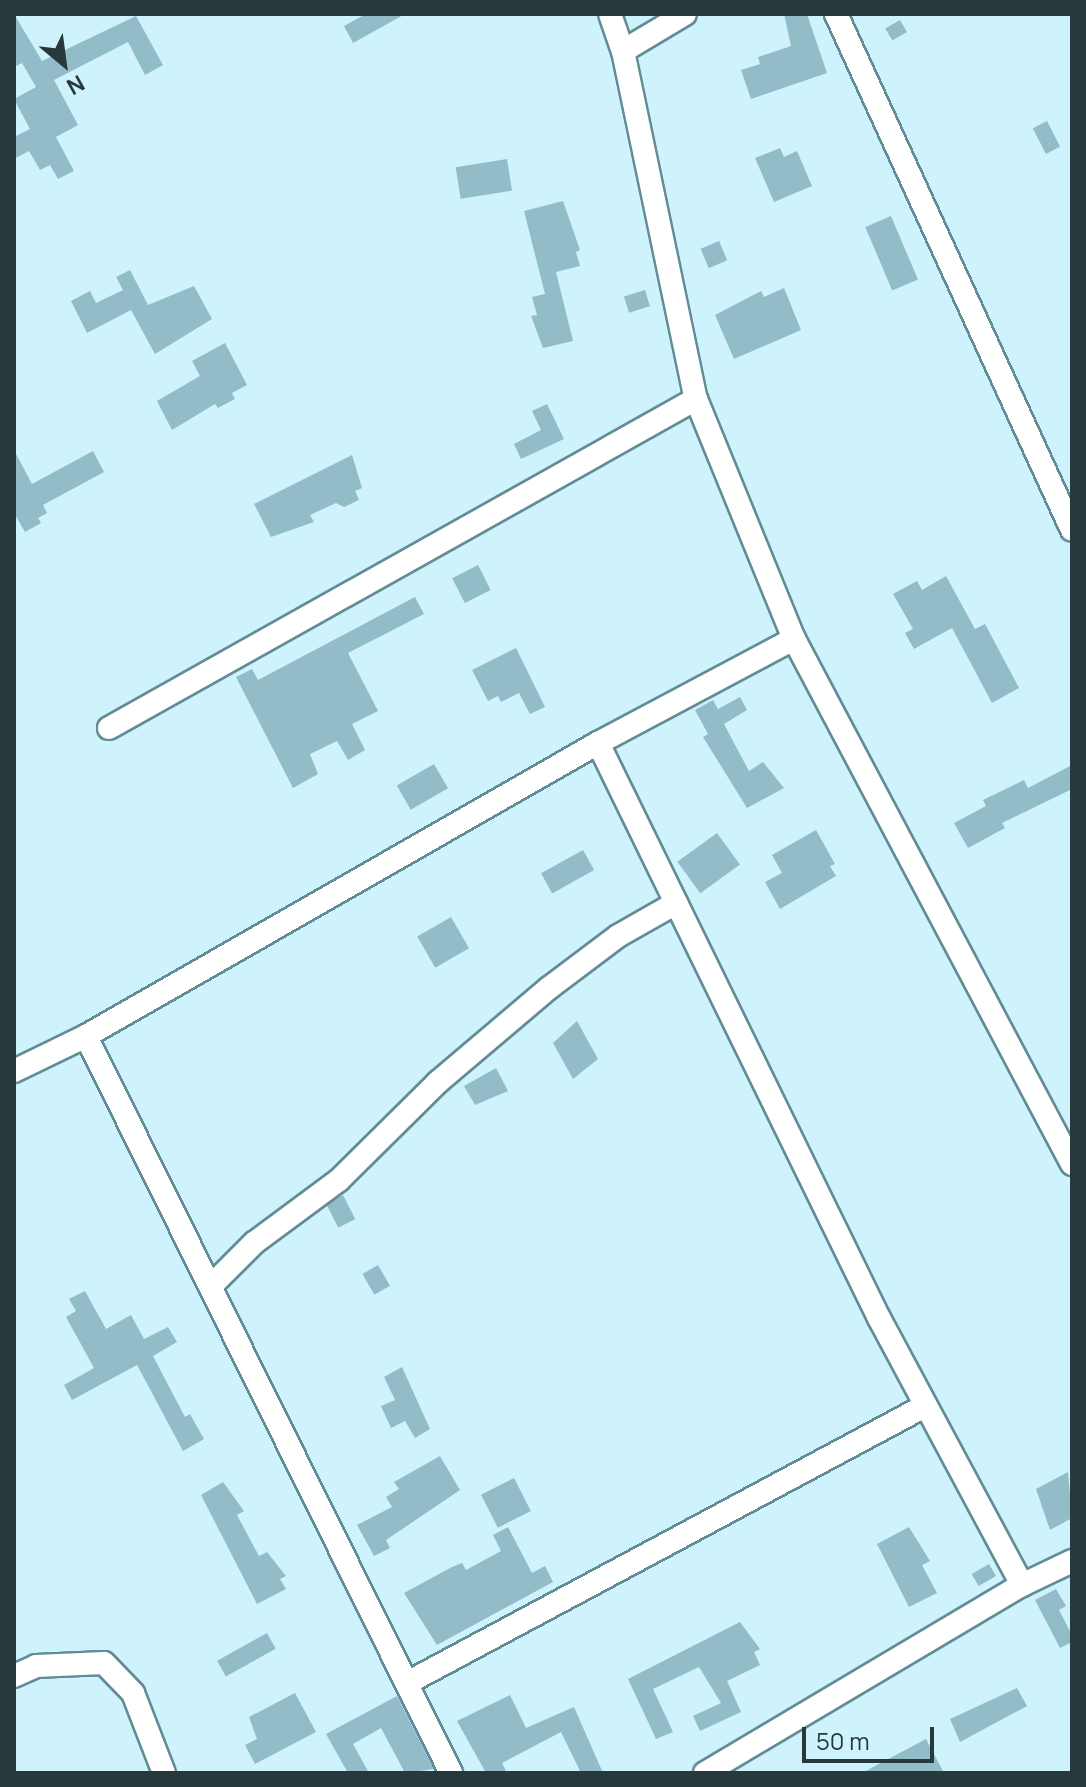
<!DOCTYPE html>
<style>
body{margin:0}
#map{position:relative;width:1086px;height:1787px;overflow:hidden;background:#cff3fc;font-family:Manrope,sans-serif}
div>[style]{position:absolute}
.building>*{inset:0;background:#92bdc8;transform-origin:0 0}
.roads{filter:drop-shadow(2px 0 #628c96) drop-shadow(-2px 0 #628c96) drop-shadow(0 2px #628c96) drop-shadow(0 -2px #628c96)}
.minor>*{height:22px;margin:-11px;padding:0 11px;transform-origin:11px;border-radius:11px;background:#fff}
span{translate:-50% -50%;white-space:nowrap;text-align:center;line-height:1.15;-webkit-text-stroke:6px #cff3fc;paint-order:stroke}
.frame{position:absolute;inset:0;border:16px solid #27393d;pointer-events:none}
.north{position:absolute;left:24px;top:24px;width:80px;height:80px;-webkit-text-stroke:6px #cff3fc;paint-order:stroke;rotate:151deg;font-size:22px;font-weight:700;line-height:32px;text-align:center;color:#27393d}
.north::after{content:'';display:block;margin:auto;width:28px;height:36px;background:#27393d;clip-path:polygon(50% 0,100% 100%,50% 72%,0 100%)}
.scale{position:absolute;left:802px;top:1727px;width:132px;height:36px;box-sizing:border-box;border:4px solid #27393d;border-top:0;padding-left:10px;font-size:24px;line-height:28px;white-space:nowrap;color:#27393d;-webkit-text-stroke:6px #cff3fc;paint-order:stroke}
</style>
<div id="map">
<div class="building">
<i style="clip-path:polygon(14px 14px,42px 61px,136px 16px,163px 65px,145px 75px,128px 42px,54px 80px,78px 125px,56px 137px,74px 171px,58px 179px,50px 165px,40px 170px,29px 151px,14px 159px,14px 137px,30px 129px,14px 99px,36px 87px,22px 63px,14px 67px)"></i>
<i style="clip-path:polygon(366px 14px,405px 14px,353px 43px,344px 26px)"></i>
<i style="clip-path:polygon(784px 14px,807px 14px,827px 73px,751px 99px,741px 70px,760px 64px,758px 57px,791px 46px)"></i>
<i style="left:900px;top:20px;width:14px;height:17px;rotate:60deg"></i>
<i style="left:1047px;top:121px;width:29px;height:16px;rotate:63deg"></i>
<i style="clip-path:polygon(780px 148px,784px 157px,797px 151px,812px 186px,774px 202px,755px 158px)"></i>
<i style="left:507px;top:159px;width:32px;height:52px;rotate:81deg"></i>
<i style="clip-path:polygon(563px 201px,580px 250px,576px 252px,580px 266px,556px 272px,573px 341px,543px 348px,531px 316px,537px 315px,532px 297px,545px 294px,524px 211px)"></i>
<i style="left:891px;top:216px;width:69px;height:28px;rotate:67deg"></i>
<i style="left:719px;top:241px;width:21px;height:20px;rotate:67deg"></i>
<i style="clip-path:polygon(130px 270px,148px 305px,194px 286px,212px 319px,155px 354px,131px 310px,87px 333px,71px 301px,90px 291px,96px 303px,123px 290px,116px 277px)"></i>
<i style="clip-path:polygon(784px 288px,801px 330px,734px 359px,715px 315px,761px 291px,764px 297px)"></i>
<i style="left:645px;top:290px;width:17px;height:22px;rotate:73deg"></i>
<i style="clip-path:polygon(225px 343px,247px 385px,232px 393px,235px 399px,218px 408px,215px 404px,172px 430px,157px 401px,200px 376px,192px 361px)"></i>
<i style="clip-path:polygon(547px 404px,564px 439px,521px 459px,514px 444px,541px 430px,532px 411px)"></i>
<i style="clip-path:polygon(14px 450px,32px 484px,93px 451px,104px 472px,43px 505px,47px 513px,38px 518px,41px 523px,25px 532px,14px 513px)"></i>
<i style="clip-path:polygon(352px 455px,362px 488px,355px 491px,359px 500px,344px 507px,336px 503px,310px 515px,314px 522px,271px 537px,254px 504px)"></i>
<i style="left:478px;top:565px;width:28px;height:29px;rotate:63deg"></i>
<i style="clip-path:polygon(946px 576px,975px 629px,985px 624px,1019px 688px,992px 703px,952px 628px,914px 649px,905px 633px,913px 629px,893px 594px,917px 581px,922px 590px)"></i>
<i style="clip-path:polygon(415px 597px,424px 614px,348px 653px,378px 711px,352px 724px,365px 750px,348px 760px,337px 741px,310px 754px,318px 774px,293px 788px,236px 677px,252px 669px,258px 680px)"></i>
<i style="clip-path:polygon(516px 648px,545px 707px,530px 714px,519px 693px,501px 702px,498px 696px,488px 701px,472px 670px)"></i>
<i style="clip-path:polygon(740px 697px,747px 710px,724px 724px,749px 771px,763px 762px,784px 788px,747px 808px,703px 737px,708px 734px,695px 710px,713px 700px,718px 709px)"></i>
<i style="left:434px;top:764px;width:28px;height:43px;rotate:60deg"></i>
<i style="clip-path:polygon(1072px 765px,1072px 789px,1002px 823px,1005px 828px,968px 848px,954px 823px,986px 806px,983px 800px,1024px 780px,1028px 788px)"></i>
<i style="clip-path:polygon(816px 830px,835px 864px,830px 866px,836px 876px,780px 909px,765px 882px,782px 873px,772px 855px)"></i>
<i style="left:717px;top:833px;width:39px;height:49px;rotate:54deg"></i>
<i style="left:583px;top:850px;width:23px;height:48px;rotate:61deg"></i>
<i style="left:451px;top:917px;width:36px;height:39px;rotate:60deg"></i>
<i style="clip-path:polygon(577px 1021px,598px 1059px,573px 1079px,553px 1043px)"></i>
<i style="clip-path:polygon(496px 1068px,508px 1091px,475px 1105px,464px 1086px)"></i>
<i style="left:343px;top:1195px;width:27px;height:19px;rotate:63deg"></i>
<i style="left:378px;top:1265px;width:24px;height:18px;rotate:60deg"></i>
<i style="clip-path:polygon(85px 1291px,106px 1329px,131px 1315px,144px 1339px,168px 1327px,177px 1342px,153px 1356px,185px 1417px,190px 1414px,204px 1439px,183px 1451px,137px 1365px,72px 1400px,64px 1385px,94px 1368px,66px 1317px,76px 1311px,69px 1299px)"></i>
<i style="clip-path:polygon(402px 1367px,430px 1429px,415px 1438px,405px 1421px,391px 1428px,381px 1406px,395px 1400px,384px 1377px)"></i>
<i style="clip-path:polygon(440px 1456px,460px 1490px,386px 1540px,390px 1548px,374px 1556px,357px 1525px,392px 1507px,386px 1497px,399px 1489px,394px 1482px)"></i>
<i style="clip-path:polygon(1068px 1472px,1072px 1518px,1050px 1530px,1036px 1489px)"></i>
<i style="left:514px;top:1478px;width:37px;height:37px;rotate:63deg"></i>
<i style="clip-path:polygon(223px 1482px,244px 1511px,237px 1515px,259px 1556px,267px 1552px,286px 1576px,280px 1579px,286px 1589px,257px 1604px,201px 1495px)"></i>
<i style="clip-path:polygon(508px 1527px,532px 1573px,545px 1566px,553px 1582px,437px 1645px,404px 1593px,452px 1567px,462px 1563px,466px 1570px,501px 1551px,493px 1535px)"></i>
<i style="clip-path:polygon(909px 1527px,930px 1561px,922px 1565px,937px 1593px,909px 1607px,877px 1544px)"></i>
<i style="left:989px;top:1564px;width:14px;height:20px;rotate:60deg"></i>
<i style="clip-path:polygon(1056px 1589px,1066px 1606px,1059px 1610px,1072px 1635px,1072px 1642px,1060px 1648px,1035px 1600px)"></i>
<i style="clip-path:polygon(740px 1622px,760px 1649px,754px 1652px,760px 1665px,727px 1681px,741px 1712px,700px 1731px,693px 1716px,721px 1703px,699px 1667px,653px 1689px,673px 1732px,656px 1739px,628px 1679px)"></i>
<i style="left:267px;top:1633px;width:18px;height:57px;rotate:61deg"></i>
<i style="clip-path:polygon(1017px 1688px,1027px 1706px,960px 1742px,950px 1719px)"></i>
<i style="clip-path:polygon(295px 1693px,316px 1732px,255px 1764px,245px 1745px,257px 1739px,249px 1717px)"></i>
<i style="clip-path:polygon(510px 1695px,526px 1728px,574px 1707px,603px 1773px,581px 1773px,561px 1732px,502px 1763px,507px 1773px,486px 1773px,457px 1721px)"></i>
<i style="clip-path:polygon(397px 1696px,434px 1769px,405px 1773px,381px 1728px,353px 1744px,369px 1773px,348px 1773px,326px 1734px)"></i>
<i style="clip-path:polygon(926px 1739px,944px 1773px,862px 1773px)"></i>
</div>
<div class="roads">
<div class="minor">
<i style="left:610px;top:14px;width:39px;rotate:71deg"></i>
<i style="left:623px;top:51px;width:356px;rotate:78.2deg"></i>
<i style="left:696px;top:399px;width:259px;rotate:67.8deg"></i>
<i style="left:794px;top:639px;width:594px;rotate:62.1deg"></i>
<i style="left:836px;top:14px;width:567px;rotate:65.42deg"></i>
<i style="left:623px;top:51px;width:72px;rotate:-30.8deg"></i>
<i style="left:109px;top:728px;width:673px;rotate:-29.27deg"></i>
<i style="left:598px;top:743px;width:640px;rotate:63.96deg"></i>
<i style="left:879px;top:1318px;width:303px;rotate:61.8deg"></i>
<i style="left:14px;top:1071px;width:80px;rotate:-25.9deg"></i>
<i style="left:211px;top:1286px;width:61px;rotate:-45deg"></i>
<i style="left:254px;top:1243px;width:106px;rotate:-36.5deg"></i>
<i style="left:339px;top:1180px;width:139px;rotate:-44.7deg"></i>
<i style="left:438px;top:1082px;width:145px;rotate:-40.3deg"></i>
<i style="left:549px;top:988px;width:86px;rotate:-37deg"></i>
<i style="left:618px;top:936px;width:67px;rotate:-29.6deg"></i>
<i style="left:14px;top:1676px;width:24px;rotate:-24deg"></i>
<i style="left:36px;top:1666px;width:68px;rotate:-2.5deg"></i>
<i style="left:104px;top:1663px;width:42px;rotate:46deg"></i>
<i style="left:133px;top:1693px;width:86px;rotate:68.8deg"></i>
<i style="left:407px;top:1683px;width:587px;rotate:-28.14deg"></i>
<i style="left:451px;top:1773px;width:822px;rotate:-116.35deg"></i>
<i style="left:86px;top:1036px;width:590px;rotate:-29.78deg"></i>
<i style="left:598px;top:743px;width:222px;rotate:-28deg"></i>
<i style="left:705px;top:1773px;width:369px;rotate:-30.7deg"></i>
<i style="left:1022px;top:1585px;width:55px;rotate:-25.6deg"></i>
</div>
</div>
<div class="frame"></div>
<div class="north">N</div>
<div class="scale">50 m</div>
</div>
